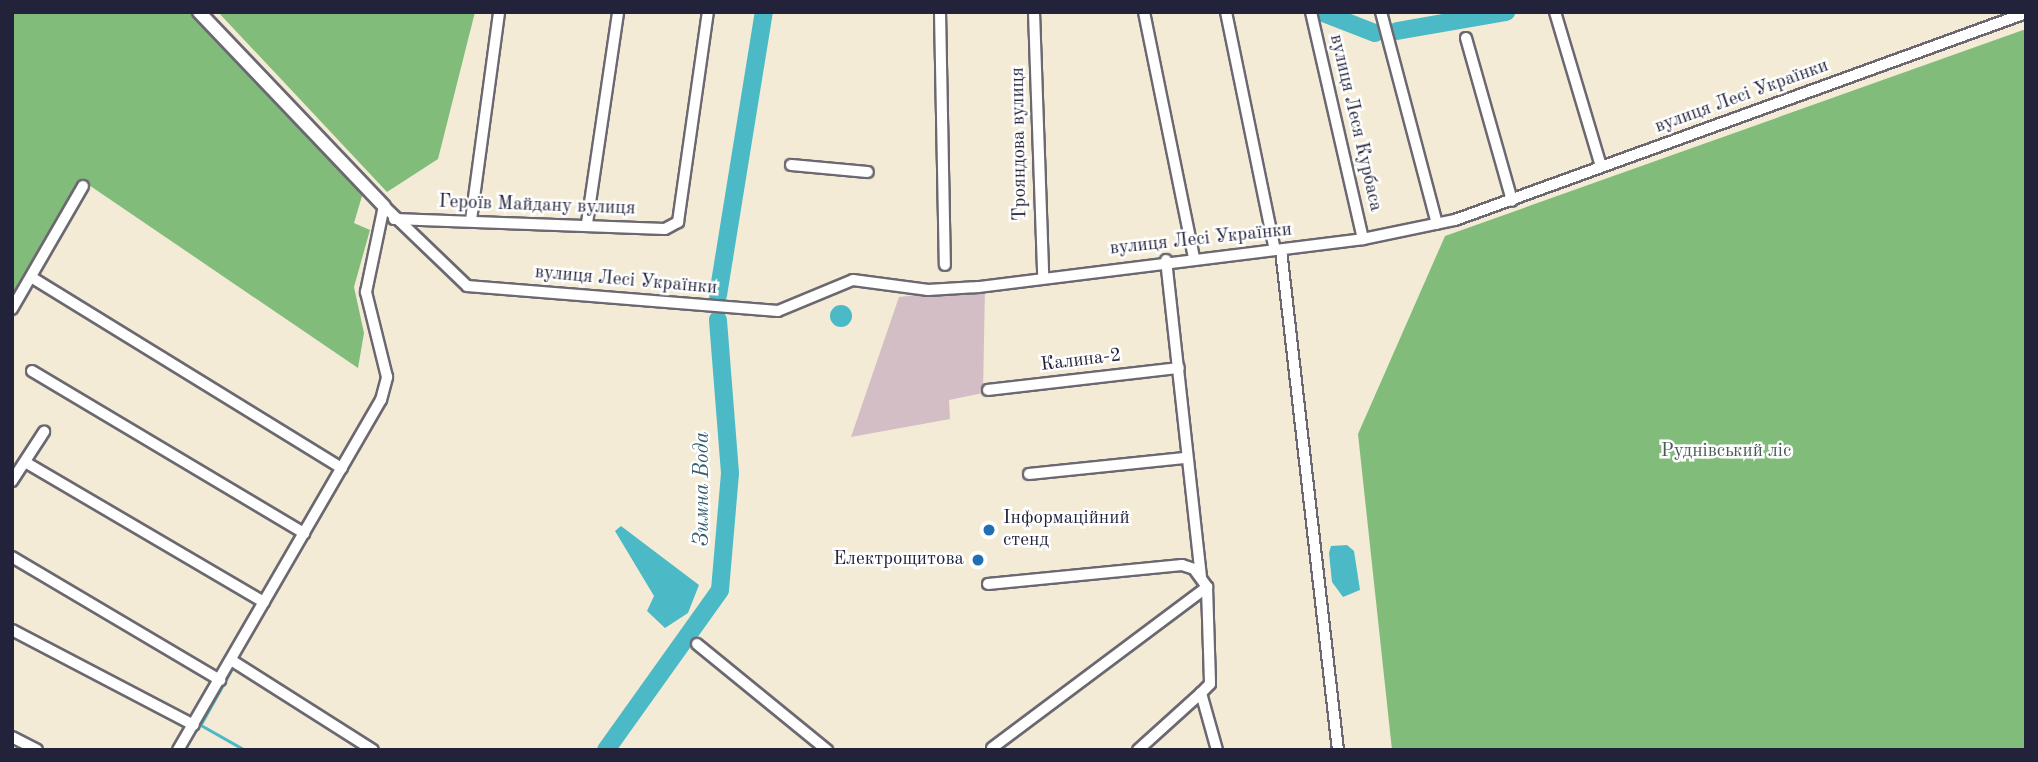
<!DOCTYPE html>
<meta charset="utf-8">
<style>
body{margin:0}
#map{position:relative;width:2038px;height:762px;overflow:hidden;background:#f3ebd6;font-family:"Old Standard TT",serif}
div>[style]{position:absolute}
.industrial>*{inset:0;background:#d2bec4}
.forest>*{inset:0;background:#81bc7b}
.water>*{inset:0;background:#4cbac6}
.round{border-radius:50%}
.stream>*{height:2.5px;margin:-1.25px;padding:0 1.25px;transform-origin:1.25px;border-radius:1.25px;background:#4cbac6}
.river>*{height:18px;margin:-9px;padding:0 9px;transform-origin:9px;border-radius:9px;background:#4cbac6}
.roads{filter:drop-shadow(2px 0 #6b6871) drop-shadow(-2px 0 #6b6871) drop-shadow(0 2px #6b6871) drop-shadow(0 -2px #6b6871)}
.street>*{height:10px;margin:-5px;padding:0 5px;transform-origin:5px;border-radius:5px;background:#fff}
.secondary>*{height:12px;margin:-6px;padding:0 6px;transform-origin:6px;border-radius:6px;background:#fff}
.dots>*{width:19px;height:19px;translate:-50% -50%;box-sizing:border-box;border:4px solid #fff;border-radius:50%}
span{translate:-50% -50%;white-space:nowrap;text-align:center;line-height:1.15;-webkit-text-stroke:5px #fff;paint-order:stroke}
.street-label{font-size:19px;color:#22223b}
.park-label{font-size:19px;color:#485a55}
.poi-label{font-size:19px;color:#22223b}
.left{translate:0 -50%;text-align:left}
.right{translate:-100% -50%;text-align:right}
.water-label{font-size:21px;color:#335f73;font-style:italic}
.frame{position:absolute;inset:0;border:14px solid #22223b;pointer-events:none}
</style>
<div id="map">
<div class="industrial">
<i style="clip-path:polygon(985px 287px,983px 393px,949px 400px,950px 419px,851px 437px,899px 297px)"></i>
</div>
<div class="forest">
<i style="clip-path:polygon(12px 12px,193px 12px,365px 186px,354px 223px,370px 230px,354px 287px,364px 333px,358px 368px,83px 181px,12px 305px)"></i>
<i style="clip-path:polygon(218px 12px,475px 12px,438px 159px,387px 192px)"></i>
<i style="clip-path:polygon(2026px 29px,2026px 750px,1392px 750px,1358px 434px,1445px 236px)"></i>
</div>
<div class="water">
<i class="round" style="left:830px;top:305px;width:22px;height:22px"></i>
<i style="clip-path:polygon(621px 526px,699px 585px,688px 613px,665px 628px,647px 611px,654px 596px,615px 531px)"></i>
<i style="clip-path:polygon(1347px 545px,1354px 551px,1360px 590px,1343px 597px,1332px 582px,1329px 553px,1331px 546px)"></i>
</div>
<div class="stream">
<i style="left:233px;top:668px;width:65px;rotate:119.3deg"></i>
<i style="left:201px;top:725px;width:51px;rotate:29.6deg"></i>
</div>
<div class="river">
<i style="left:1321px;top:12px;width:58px;rotate:21.3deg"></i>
<i style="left:1397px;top:31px;width:111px;rotate:-9.9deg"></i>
<i style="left:718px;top:295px;width:287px;rotate:-80.8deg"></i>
<i style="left:606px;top:750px;width:196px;rotate:-54.5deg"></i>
<i style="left:720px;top:590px;width:117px;rotate:-85.1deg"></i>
<i style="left:730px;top:473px;width:154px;rotate:-94.5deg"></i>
</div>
<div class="roads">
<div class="street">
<i style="left:940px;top:12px;width:253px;rotate:88.9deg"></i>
<i style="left:1034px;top:12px;width:262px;rotate:88deg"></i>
<i style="left:1144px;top:12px;width:250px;rotate:78.5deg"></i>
<i style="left:1226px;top:12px;width:243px;rotate:78.4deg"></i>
<i style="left:1311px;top:12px;width:233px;rotate:77.1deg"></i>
<i style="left:1381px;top:12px;width:219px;rotate:75.2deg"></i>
<i style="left:1555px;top:12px;width:161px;rotate:73.4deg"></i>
<i style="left:1466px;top:38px;width:169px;rotate:74.2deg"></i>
<i style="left:791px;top:165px;width:77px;rotate:5.2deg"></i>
<i style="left:384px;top:206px;width:115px;rotate:43.9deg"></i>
<i style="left:467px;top:286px;width:312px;rotate:4.6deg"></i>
<i style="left:778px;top:311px;width:81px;rotate:-22.5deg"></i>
<i style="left:853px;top:280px;width:76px;rotate:7.6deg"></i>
<i style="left:928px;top:290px;width:51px;rotate:-3.4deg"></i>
<i style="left:979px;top:287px;width:387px;rotate:-7.1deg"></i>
<i style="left:1363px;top:239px;width:94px;rotate:-11.7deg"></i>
<i style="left:1455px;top:220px;width:607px;rotate:-19.93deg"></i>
<i style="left:394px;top:219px;width:271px;rotate:2.1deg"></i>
<i style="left:665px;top:229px;width:15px;rotate:-28deg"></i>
<i style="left:678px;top:222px;width:212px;rotate:-81.9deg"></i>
<i style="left:471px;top:220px;width:210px;rotate:-82.3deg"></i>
<i style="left:587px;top:223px;width:213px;rotate:-81.6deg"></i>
<i style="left:1281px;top:250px;width:503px;rotate:83.5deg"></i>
<i style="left:1166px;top:260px;width:318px;rotate:83.7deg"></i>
<i style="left:31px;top:277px;width:365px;rotate:31.6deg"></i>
<i style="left:12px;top:309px;width:142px;rotate:-60deg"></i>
<i style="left:32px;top:371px;width:317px;rotate:30.8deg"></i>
<i style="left:988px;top:390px;width:192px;rotate:-6.6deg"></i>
<i style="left:25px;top:462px;width:277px;rotate:30.4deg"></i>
<i style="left:1029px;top:474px;width:156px;rotate:-5.9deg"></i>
<i style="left:12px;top:481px;width:59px;rotate:-56.9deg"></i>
<i style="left:12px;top:557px;width:242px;rotate:30.6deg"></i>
<i style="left:988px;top:584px;width:195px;rotate:-5.6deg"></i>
<i style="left:1182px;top:565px;width:13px;rotate:18deg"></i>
<i style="left:1194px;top:569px;width:22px;rotate:54deg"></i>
<i style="left:1207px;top:587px;width:97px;rotate:88.2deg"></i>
<i style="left:1210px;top:684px;width:13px;rotate:135deg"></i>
<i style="left:1201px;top:693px;width:59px;rotate:74.3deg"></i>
<i style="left:12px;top:630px;width:205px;rotate:27.6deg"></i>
<i style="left:697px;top:644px;width:168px;rotate:39.2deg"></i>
<i style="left:231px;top:660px;width:168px;rotate:32.4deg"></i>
<i style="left:12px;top:737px;width:28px;rotate:27deg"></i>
<i style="left:992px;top:748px;width:269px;rotate:-36.8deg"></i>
<i style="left:178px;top:750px;width:405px;rotate:-59.9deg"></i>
<i style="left:381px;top:400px;width:24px;rotate:-75deg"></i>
<i style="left:387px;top:377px;width:88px;rotate:-103.9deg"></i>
<i style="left:366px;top:292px;width:88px;rotate:-78.2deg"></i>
<i style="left:1138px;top:750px;width:85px;rotate:-42.1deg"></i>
</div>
<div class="secondary">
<i style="left:199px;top:12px;width:268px;rotate:46.4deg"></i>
</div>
</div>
<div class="dots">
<i style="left:989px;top:530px;background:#1f6fb2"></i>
<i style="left:978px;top:560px;background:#1f6fb2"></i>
</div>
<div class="street-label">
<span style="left:1742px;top:97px;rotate:-20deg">вулиця Лесі Українки</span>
<span style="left:1355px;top:123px;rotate:77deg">вулиця Леся Курбаса</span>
<span style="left:1020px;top:144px;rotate:-91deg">Трояндова вулиця</span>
<span style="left:537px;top:206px;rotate:2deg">Героїв Майдану вулиця</span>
<span style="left:1201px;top:240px;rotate:-6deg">вулиця Лесі Українки</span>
<span style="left:626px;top:281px;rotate:5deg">вулиця Лесі Українки</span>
<span style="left:1081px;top:361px;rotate:-7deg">Калина-2</span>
</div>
<div class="park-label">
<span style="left:1726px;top:452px">Руднівський ліс</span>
</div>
<div class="poi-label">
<span class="left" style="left:1003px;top:530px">Інформаційний<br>стенд</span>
<span class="right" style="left:964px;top:560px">Електрощитова</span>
</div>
<div class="water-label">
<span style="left:703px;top:489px;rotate:-90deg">Зимна Вода</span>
</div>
<div class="frame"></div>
</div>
